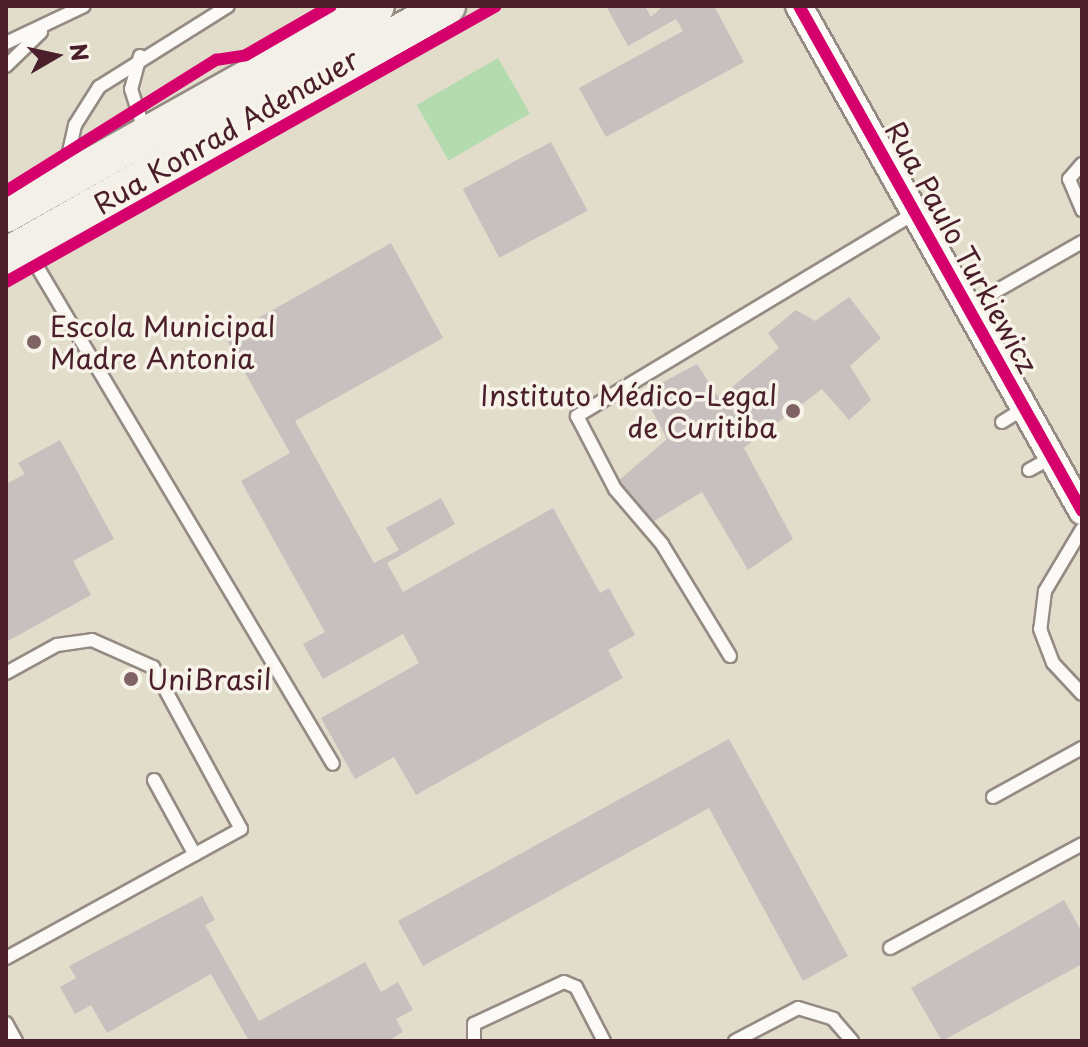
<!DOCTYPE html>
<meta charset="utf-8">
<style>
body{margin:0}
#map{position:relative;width:1088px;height:1047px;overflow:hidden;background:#e2ddcb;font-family:"Playpen Sans",sans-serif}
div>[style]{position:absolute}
.green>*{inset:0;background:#b3dbae;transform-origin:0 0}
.building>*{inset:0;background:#c8bfbf;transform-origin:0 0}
.roads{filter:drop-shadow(2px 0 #958b84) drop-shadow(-2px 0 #958b84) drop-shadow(0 2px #958b84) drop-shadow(0 -2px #958b84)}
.lane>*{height:12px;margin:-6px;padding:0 6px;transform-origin:6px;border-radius:6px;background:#fbfaf7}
.street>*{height:26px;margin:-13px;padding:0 13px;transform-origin:13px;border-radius:13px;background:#fbfaf7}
.secondary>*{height:36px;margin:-18px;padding:0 18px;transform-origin:18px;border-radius:18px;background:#f3f0e9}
.cycleway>*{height:12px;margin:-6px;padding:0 6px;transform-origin:6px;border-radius:6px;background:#d6006c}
.dots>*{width:22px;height:22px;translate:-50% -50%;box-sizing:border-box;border:4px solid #f7f3e8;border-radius:50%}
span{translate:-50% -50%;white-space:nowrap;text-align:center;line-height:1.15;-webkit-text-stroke:7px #f7f3e8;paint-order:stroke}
.street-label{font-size:28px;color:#4a1f2b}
.poi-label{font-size:28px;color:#4a1f2b}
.left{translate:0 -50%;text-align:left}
.right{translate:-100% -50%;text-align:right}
.frame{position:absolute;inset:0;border:8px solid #4a1f2b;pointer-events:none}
.north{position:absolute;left:16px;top:16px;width:80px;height:80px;-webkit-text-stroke:6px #f7f3e8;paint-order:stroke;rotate:81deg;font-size:22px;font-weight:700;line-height:32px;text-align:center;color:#4a1f2b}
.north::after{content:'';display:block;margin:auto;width:28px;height:36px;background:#4a1f2b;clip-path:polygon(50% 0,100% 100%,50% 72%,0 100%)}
</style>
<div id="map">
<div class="green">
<i style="left:498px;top:58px;width:64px;height:94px;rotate:60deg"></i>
</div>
<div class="building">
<i style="clip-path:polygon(606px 6px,645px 6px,651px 17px,663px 6px,714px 6px,744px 62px,606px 137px,579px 88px,683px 31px,676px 19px,628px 46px)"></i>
<i style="left:551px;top:142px;width:78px;height:100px;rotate:62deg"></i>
<i style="clip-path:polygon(391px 243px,443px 338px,295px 421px,374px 563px,399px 550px,386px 528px,441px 498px,455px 524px,387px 563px,403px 592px,553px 508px,600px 593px,609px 588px,635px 635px,608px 650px,623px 678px,416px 795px,394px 757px,355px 779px,321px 718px,419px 663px,403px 634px,323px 679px,303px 644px,325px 632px,241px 481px,290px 453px,225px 337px)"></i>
<i style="clip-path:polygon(849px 297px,881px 338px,850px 366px,871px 400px,849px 420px,822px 389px,744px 448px,793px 539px,748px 570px,702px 492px,654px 521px,617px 482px,667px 439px,643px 393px,697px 364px,719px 398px,779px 348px,768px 333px,796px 310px,815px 321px)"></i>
<i style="clip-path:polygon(60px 440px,114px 539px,73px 561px,91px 595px,6px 642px,6px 484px,25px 474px,18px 463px)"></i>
<i style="clip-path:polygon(729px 739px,848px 956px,803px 981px,709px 808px,423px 966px,398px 921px)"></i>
<i style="clip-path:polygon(202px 896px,215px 920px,205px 925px,259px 1021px,365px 962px,381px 992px,398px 982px,413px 1010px,396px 1019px,403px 1032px,388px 1041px,249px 1041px,211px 974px,107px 1033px,91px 1005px,75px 1014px,60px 987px,76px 978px,69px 966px)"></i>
<i style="clip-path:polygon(1064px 900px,1082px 932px,1082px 964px,942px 1041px,911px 988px)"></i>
</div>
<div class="roads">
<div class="lane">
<i style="left:6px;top:43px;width:86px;rotate:-25.4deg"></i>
<i style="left:140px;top:56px;width:34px;rotate:105deg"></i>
<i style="left:131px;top:89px;width:46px;rotate:72.3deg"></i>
<i style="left:6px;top:66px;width:49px;rotate:-44.2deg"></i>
<i style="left:1082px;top:164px;width:20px;rotate:131deg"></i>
<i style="left:1069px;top:179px;width:34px;rotate:67deg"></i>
<i style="left:64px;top:174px;width:50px;rotate:-77.3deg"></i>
<i style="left:75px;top:125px;width:45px;rotate:-57.7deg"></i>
<i style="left:99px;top:87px;width:152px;rotate:-32.1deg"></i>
<i style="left:26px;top:248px;width:600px;rotate:59.25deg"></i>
<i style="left:970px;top:306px;width:129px;rotate:-29.7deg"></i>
<i style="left:1002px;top:422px;width:26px;rotate:-32deg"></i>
<i style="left:1029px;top:470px;width:26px;rotate:-29deg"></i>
<i style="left:1082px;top:529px;width:72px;rotate:120.8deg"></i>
<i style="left:1045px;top:591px;width:38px;rotate:97deg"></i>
<i style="left:1040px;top:629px;width:36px;rotate:69deg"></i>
<i style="left:1053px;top:663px;width:42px;rotate:46.9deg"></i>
<i style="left:730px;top:656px;width:131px;rotate:-121.3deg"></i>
<i style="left:662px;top:544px;width:72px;rotate:-130.5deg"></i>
<i style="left:615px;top:489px;width:82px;rotate:-117.5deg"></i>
<i style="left:577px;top:416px;width:394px;rotate:-31deg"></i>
<i style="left:6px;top:673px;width:58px;rotate:-28.8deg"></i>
<i style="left:57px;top:645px;width:35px;rotate:-8deg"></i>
<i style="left:92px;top:640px;width:67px;rotate:23.9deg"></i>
<i style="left:153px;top:667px;width:184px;rotate:61.5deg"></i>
<i style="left:241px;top:829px;width:268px;rotate:151.2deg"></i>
<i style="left:154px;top:780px;width:85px;rotate:61.3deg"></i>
<i style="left:993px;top:797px;width:102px;rotate:-28.8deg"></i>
<i style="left:890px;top:948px;width:218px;rotate:-28.4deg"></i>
<i style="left:6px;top:1023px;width:21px;rotate:61deg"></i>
<i style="left:474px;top:1041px;width:17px;rotate:-90deg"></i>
<i style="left:474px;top:1024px;width:99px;rotate:-25deg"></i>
<i style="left:564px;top:982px;width:13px;rotate:23deg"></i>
<i style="left:576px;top:987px;width:61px;rotate:62.6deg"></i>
<i style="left:735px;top:1041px;width:71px;rotate:-27.6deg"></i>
<i style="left:798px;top:1008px;width:37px;rotate:17deg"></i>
<i style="left:833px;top:1019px;width:29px;rotate:49deg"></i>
</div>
<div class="street">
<i style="left:799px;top:6px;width:579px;rotate:60.73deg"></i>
</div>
<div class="secondary">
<i style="left:6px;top:214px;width:424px;rotate:-29.3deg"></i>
<i style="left:6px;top:256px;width:507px;rotate:-29.55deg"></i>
</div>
</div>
<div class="cycleway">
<i style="left:799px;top:6px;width:579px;rotate:60.73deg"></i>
<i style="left:6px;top:191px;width:248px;rotate:-32deg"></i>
<i style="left:216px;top:60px;width:30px;rotate:-9deg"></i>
<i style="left:246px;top:55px;width:98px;rotate:-30deg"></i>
<i style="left:6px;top:282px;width:562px;rotate:-29.39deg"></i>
</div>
<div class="dots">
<i style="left:34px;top:342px;background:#7f6263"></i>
<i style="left:793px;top:411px;background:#7f6263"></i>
<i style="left:131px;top:679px;background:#7f6263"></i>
</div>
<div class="street-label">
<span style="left:226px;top:131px;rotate:-30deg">Rua Konrad Adenauer</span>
<span style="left:962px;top:247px;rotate:61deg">Rua Paulo Turkiewicz</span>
</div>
<div class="poi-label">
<span class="left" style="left:50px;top:342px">Escola Municipal<br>Madre Antonia</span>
<span class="right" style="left:777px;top:411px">Instituto Médico-Legal<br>de Curitiba</span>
<span class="left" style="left:147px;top:679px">UniBrasil</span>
</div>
<div class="frame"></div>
<div class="north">N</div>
</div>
